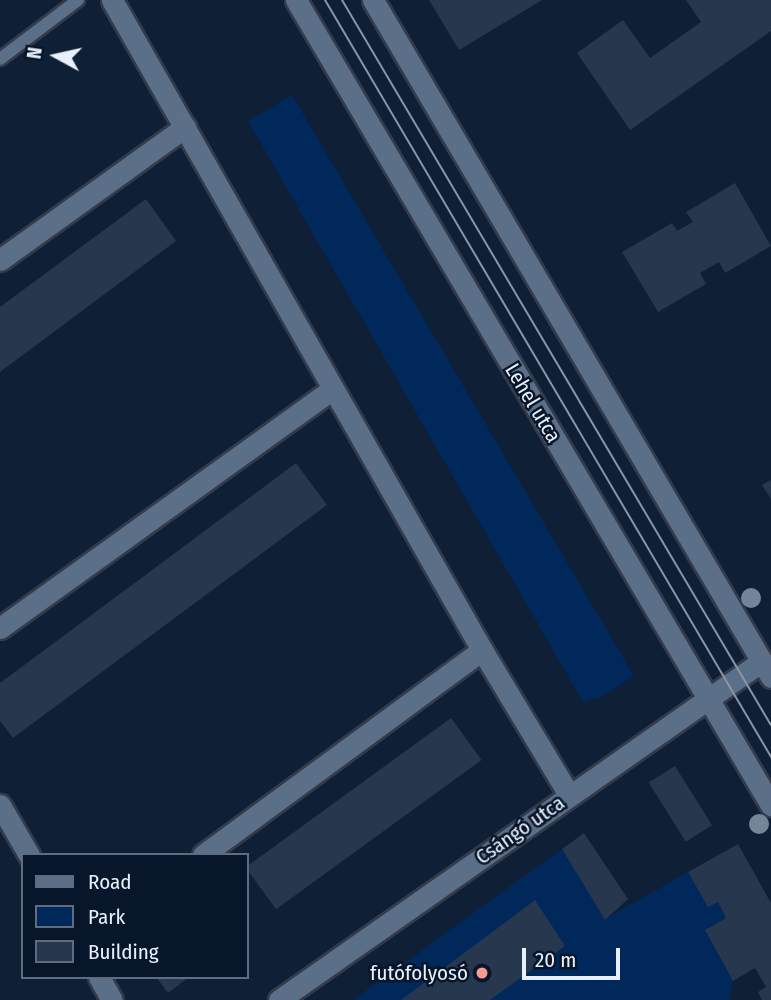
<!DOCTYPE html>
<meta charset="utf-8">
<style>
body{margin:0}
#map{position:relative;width:771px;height:1000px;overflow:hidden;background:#0f1f35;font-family:"Fira Sans Condensed",sans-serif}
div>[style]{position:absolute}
.green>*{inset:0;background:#00285b}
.building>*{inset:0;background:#26374e;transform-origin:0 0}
.roads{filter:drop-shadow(2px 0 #333b4c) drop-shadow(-2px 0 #333b4c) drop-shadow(0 2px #333b4c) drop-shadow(0 -2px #333b4c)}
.service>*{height:12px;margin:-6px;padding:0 6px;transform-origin:6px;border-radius:6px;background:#5c6f88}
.minor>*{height:21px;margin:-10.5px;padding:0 10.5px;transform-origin:10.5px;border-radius:10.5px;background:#5c6f88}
.secondary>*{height:21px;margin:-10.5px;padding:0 10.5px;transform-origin:10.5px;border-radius:10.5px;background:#5c6f88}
.tram>*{height:2px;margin:-1px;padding:0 1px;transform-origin:1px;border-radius:1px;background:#8a95a6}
.trees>*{width:20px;height:20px;margin:-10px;border-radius:50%;background:#758499}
.dots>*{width:19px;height:19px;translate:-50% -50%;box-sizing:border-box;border:4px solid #07162a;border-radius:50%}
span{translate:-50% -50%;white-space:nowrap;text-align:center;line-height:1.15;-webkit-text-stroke:5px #07162a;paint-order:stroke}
.street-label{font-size:21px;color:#e8f0fc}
.poi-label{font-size:21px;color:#e8f0fc}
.right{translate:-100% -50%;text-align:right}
.legend{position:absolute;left:21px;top:853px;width:228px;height:126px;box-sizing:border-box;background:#07162a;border:2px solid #616d7e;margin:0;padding:9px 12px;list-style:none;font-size:21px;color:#e8f0fc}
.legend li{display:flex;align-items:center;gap:14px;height:35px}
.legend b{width:35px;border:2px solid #616d7e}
.north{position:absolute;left:21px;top:21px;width:70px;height:70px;-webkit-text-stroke:5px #07162a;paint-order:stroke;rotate:278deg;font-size:19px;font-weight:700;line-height:28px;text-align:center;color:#e8f0fc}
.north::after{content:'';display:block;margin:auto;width:24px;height:32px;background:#e8f0fc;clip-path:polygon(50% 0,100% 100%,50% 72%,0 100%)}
.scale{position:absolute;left:522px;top:948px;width:98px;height:32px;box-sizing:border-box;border:4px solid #e8f0fc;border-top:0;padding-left:9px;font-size:21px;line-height:24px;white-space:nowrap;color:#e8f0fc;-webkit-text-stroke:5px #07162a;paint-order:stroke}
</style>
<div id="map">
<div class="green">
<i style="clip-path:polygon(292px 95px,634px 676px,601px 697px,583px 702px,248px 121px)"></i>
<i style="clip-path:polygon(562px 849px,605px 919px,688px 872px,718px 902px,726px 918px,705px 930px,733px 981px,729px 1000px,353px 1000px)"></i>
</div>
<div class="building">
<i style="clip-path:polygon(429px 0,542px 0,459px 50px)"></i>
<i style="clip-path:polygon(686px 0,771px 0,771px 31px,630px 130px,577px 53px,623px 20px,650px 58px,701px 22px)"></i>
<i style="clip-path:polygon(735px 183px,771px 246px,725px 273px,719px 262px,700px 273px,706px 284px,658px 312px,622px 252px,672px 223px,677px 231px,693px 222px,686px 212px)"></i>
<i style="clip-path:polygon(146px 199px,176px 241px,0 372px,0 307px)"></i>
<i style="clip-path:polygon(296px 463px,327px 505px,13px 738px,0 721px,0 683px)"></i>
<i style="clip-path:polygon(771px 480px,771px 499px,762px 485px)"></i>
<i style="left:451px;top:718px;width:52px;height:254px;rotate:54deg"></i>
<i style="left:675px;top:766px;width:70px;height:31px;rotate:58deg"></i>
<i style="clip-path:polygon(584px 833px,628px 899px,605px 920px,562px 849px)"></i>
<i style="clip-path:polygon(738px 844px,771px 903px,771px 1000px,762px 1000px,758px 992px,766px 987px,755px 968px,733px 981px,705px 930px,726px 918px,718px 902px,708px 907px,688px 872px)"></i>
<i style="clip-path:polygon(535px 900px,565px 946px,490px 1000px,401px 1000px)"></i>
<i style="clip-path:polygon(156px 977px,189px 977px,168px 993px)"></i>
</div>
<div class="roads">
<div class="service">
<i style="left:0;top:59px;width:98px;rotate:-37.1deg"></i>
</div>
<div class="minor">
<i style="left:112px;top:0;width:748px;rotate:60.35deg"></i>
<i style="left:482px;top:650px;width:169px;rotate:59deg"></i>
<i style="left:0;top:260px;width:228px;rotate:-35.7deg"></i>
<i style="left:0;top:628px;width:409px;rotate:-35.7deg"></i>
<i style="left:0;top:805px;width:58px;rotate:59.9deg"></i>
<i style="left:203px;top:855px;width:346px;rotate:-36.3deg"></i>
<i style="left:99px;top:977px;width:26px;rotate:61deg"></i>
<i style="left:279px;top:1000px;width:590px;rotate:-35.06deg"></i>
</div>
<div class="secondary">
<i style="left:296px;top:0;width:935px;rotate:59.46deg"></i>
<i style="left:373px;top:0;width:785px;rotate:59.55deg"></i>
</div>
</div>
<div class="tram">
<i style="left:325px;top:0;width:879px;rotate:59.49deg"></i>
<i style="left:342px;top:0;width:842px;rotate:59.39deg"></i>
</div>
<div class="trees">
<i style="left:751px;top:598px"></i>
<i style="left:759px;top:824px"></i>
</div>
<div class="dots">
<i style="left:482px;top:973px;background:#f59c93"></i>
</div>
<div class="street-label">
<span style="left:533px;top:403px;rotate:59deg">Lehel utca</span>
<span style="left:520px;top:830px;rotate:-35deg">Csángó utca</span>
</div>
<div class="poi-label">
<span class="right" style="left:468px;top:973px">futófolyosó</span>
</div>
<ul class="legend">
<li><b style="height:9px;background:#5c6f88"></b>Road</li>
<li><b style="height:19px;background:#00285b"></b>Park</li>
<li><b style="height:19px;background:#26374e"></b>Building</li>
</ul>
<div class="north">N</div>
<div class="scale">20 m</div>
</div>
